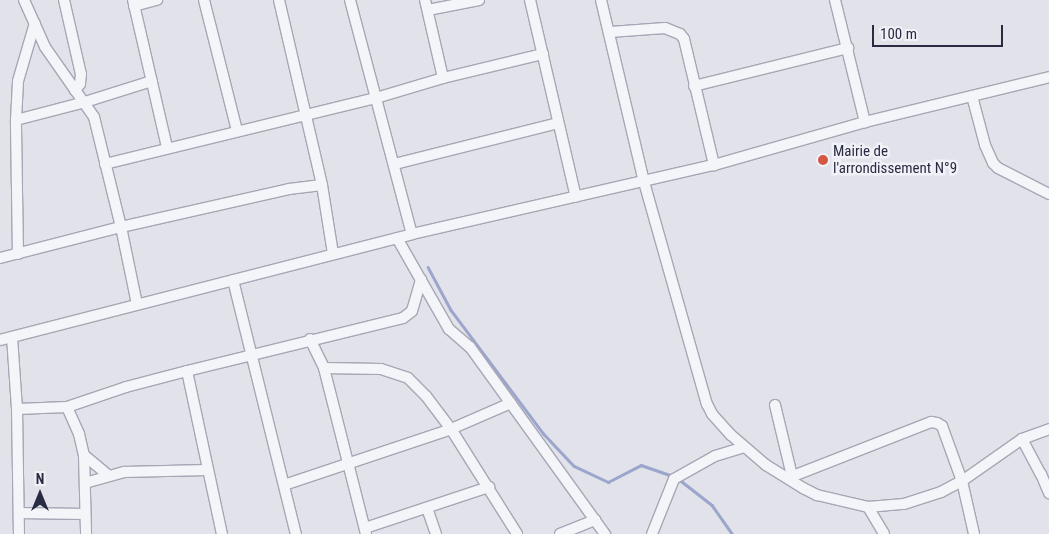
<!DOCTYPE html>
<meta charset="utf-8">
<style>
body{margin:0}
#map{position:relative;width:1049px;height:534px;overflow:hidden;background:#e1e2ea;font-family:"Roboto Condensed",sans-serif}
div>[style]{position:absolute}
.stream>*{height:2.5px;margin:-1.25px;padding:0 1.25px;transform-origin:1.25px;border-radius:1.25px;background:#9ca5cb}
.roads{filter:drop-shadow(1px 0 #a6a7b5) drop-shadow(-1px 0 #a6a7b5) drop-shadow(0 1px #a6a7b5) drop-shadow(0 -1px #a6a7b5)}
.minor>*{height:10px;margin:-5px;padding:0 5px;transform-origin:5px;border-radius:5px;background:#f4f5f8}
.dots>*{width:14px;height:14px;translate:-50% -50%;box-sizing:border-box;border:2px solid #f1f2f8;border-radius:50%}
span{translate:-50% -50%;white-space:nowrap;text-align:center;line-height:1.15;-webkit-text-stroke:5px #f1f2f8;paint-order:stroke}
.poi-label{font-size:15px;color:#292b43}
.left{translate:0 -50%;text-align:left}
.north{position:absolute;left:15px;top:469px;width:50px;height:50px;-webkit-text-stroke:4px #f1f2f8;paint-order:stroke;rotate:0deg;font-size:14px;font-weight:700;line-height:20px;text-align:center;color:#292b43}
.north::after{content:'';display:block;margin:auto;width:18px;height:22px;background:#292b43;clip-path:polygon(50% 0,100% 100%,50% 72%,0 100%)}
.scale{position:absolute;left:872px;top:25px;width:131px;height:22px;box-sizing:border-box;border:2px solid #292b43;border-top:0;padding-left:6px;font-size:15px;line-height:18px;white-space:nowrap;color:#292b43;-webkit-text-stroke:4px #f1f2f8;paint-order:stroke}
</style>
<div id="map">
<div class="stream">
<i style="left:428px;top:267px;width:49px;rotate:61.9deg"></i>
<i style="left:451px;top:310px;width:154px;rotate:53.2deg"></i>
<i style="left:543px;top:433px;width:45px;rotate:46.8deg"></i>
<i style="left:574px;top:466px;width:38px;rotate:25deg"></i>
<i style="left:608px;top:482px;width:37px;rotate:-27deg"></i>
<i style="left:641px;top:465px;width:34px;rotate:19deg"></i>
<i style="left:680px;top:480px;width:41px;rotate:38deg"></i>
<i style="left:712px;top:505px;width:35px;rotate:55deg"></i>
</div>
<div class="roads">
<div class="minor">
<i style="left:24px;top:0;width:51px;rotate:65.9deg"></i>
<i style="left:45px;top:47px;width:85px;rotate:55deg"></i>
<i style="left:94px;top:117px;width:113px;rotate:76.2deg"></i>
<i style="left:121px;top:227px;width:172px;rotate:-12.7deg"></i>
<i style="left:289px;top:189px;width:33px;rotate:-7deg"></i>
<i style="left:64px;top:0;width:76px;rotate:77.1deg"></i>
<i style="left:81px;top:74px;width:10px;rotate:96deg"></i>
<i style="left:80px;top:84px;width:8px;rotate:130deg"></i>
<i style="left:133px;top:0;width:151px;rotate:77deg"></i>
<i style="left:204px;top:0;width:134px;rotate:75.8deg"></i>
<i style="left:279px;top:0;width:190px;rotate:76.9deg"></i>
<i style="left:322px;top:185px;width:70px;rotate:80.9deg"></i>
<i style="left:350px;top:0;width:242px;rotate:75.2deg"></i>
<i style="left:425px;top:0;width:80px;rotate:77deg"></i>
<i style="left:530px;top:0;width:202px;rotate:76.9deg"></i>
<i style="left:601px;top:0;width:187px;rotate:76.7deg"></i>
<i style="left:644px;top:182px;width:231px;rotate:74.2deg"></i>
<i style="left:707px;top:404px;width:11px;rotate:63deg"></i>
<i style="left:712px;top:414px;width:28px;rotate:48deg"></i>
<i style="left:731px;top:435px;width:46px;rotate:40.6deg"></i>
<i style="left:766px;top:465px;width:44px;rotate:31.9deg"></i>
<i style="left:803px;top:488px;width:16px;rotate:27deg"></i>
<i style="left:817px;top:495px;width:52px;rotate:13.2deg"></i>
<i style="left:868px;top:507px;width:36px;rotate:-5deg"></i>
<i style="left:904px;top:504px;width:39px;rotate:-18deg"></i>
<i style="left:941px;top:492px;width:24px;rotate:-28deg"></i>
<i style="left:962px;top:481px;width:73px;rotate:-35deg"></i>
<i style="left:1022px;top:439px;width:29px;rotate:-20deg"></i>
<i style="left:835px;top:0;width:126px;rotate:76.2deg"></i>
<i style="left:134px;top:6px;width:24px;rotate:-15deg"></i>
<i style="left:428px;top:10px;width:52px;rotate:-11.1deg"></i>
<i style="left:610px;top:32px;width:55px;rotate:-4.2deg"></i>
<i style="left:665px;top:28px;width:16px;rotate:22deg"></i>
<i style="left:680px;top:34px;width:6px;rotate:51deg"></i>
<i style="left:684px;top:39px;width:130px;rotate:76.6deg"></i>
<i style="left:694px;top:86px;width:159px;rotate:-13.9deg"></i>
<i style="left:972px;top:96px;width:51px;rotate:75.1deg"></i>
<i style="left:985px;top:145px;width:20px;rotate:66deg"></i>
<i style="left:993px;top:163px;width:7px;rotate:45deg"></i>
<i style="left:998px;top:168px;width:57px;rotate:27deg"></i>
<i style="left:16px;top:120px;width:39px;rotate:-87deg"></i>
<i style="left:18px;top:81px;width:60px;rotate:-73.7deg"></i>
<i style="left:105px;top:164px;width:279px;rotate:-13.7deg"></i>
<i style="left:376px;top:98px;width:70px;rotate:-16.6deg"></i>
<i style="left:443px;top:78px;width:103px;rotate:-13.5deg"></i>
<i style="left:395px;top:164px;width:168px;rotate:-14.1deg"></i>
<i style="left:397px;top:238px;width:105px;rotate:60.3deg"></i>
<i style="left:449px;top:329px;width:28px;rotate:41deg"></i>
<i style="left:470px;top:347px;width:231px;rotate:54.2deg"></i>
<i style="left:18px;top:254px;width:134px;rotate:-90.9deg"></i>
<i style="left:16px;top:120px;width:71px;rotate:-14.6deg"></i>
<i style="left:85px;top:102px;width:70px;rotate:-17.4deg"></i>
<i style="left:0;top:258px;width:125px;rotate:-14.4deg"></i>
<i style="left:121px;top:227px;width:79px;rotate:78.3deg"></i>
<i style="left:233px;top:280px;width:262px;rotate:76.1deg"></i>
<i style="left:12px;top:337px;width:72px;rotate:86deg"></i>
<i style="left:17px;top:409px;width:125px;rotate:89.1deg"></i>
<i style="left:310px;top:339px;width:32px;rotate:64deg"></i>
<i style="left:324px;top:368px;width:171px;rotate:75.8deg"></i>
<i style="left:0;top:340px;width:425px;rotate:-14.4deg"></i>
<i style="left:412px;top:234px;width:310px;rotate:-12.9deg"></i>
<i style="left:714px;top:165px;width:157px;rotate:-15.9deg"></i>
<i style="left:865px;top:122px;width:189px;rotate:-13.7deg"></i>
<i style="left:324px;top:368px;width:57px;rotate:1deg"></i>
<i style="left:381px;top:369px;width:28px;rotate:18deg"></i>
<i style="left:408px;top:378px;width:25px;rotate:45deg"></i>
<i style="left:426px;top:396px;width:41px;rotate:52.9deg"></i>
<i style="left:451px;top:429px;width:124px;rotate:57.8deg"></i>
<i style="left:187px;top:371px;width:167px;rotate:77.9deg"></i>
<i style="left:775px;top:405px;width:73px;rotate:76.5deg"></i>
<i style="left:67px;top:407px;width:30px;rotate:66deg"></i>
<i style="left:79px;top:434px;width:22px;rotate:77deg"></i>
<i style="left:84px;top:455px;width:79px;rotate:88.5deg"></i>
<i style="left:17px;top:409px;width:50px;rotate:-2.3deg"></i>
<i style="left:67px;top:407px;width:62px;rotate:-18.7deg"></i>
<i style="left:126px;top:387px;width:63px;rotate:-14.7deg"></i>
<i style="left:187px;top:371px;width:222px;rotate:-13.8deg"></i>
<i style="left:403px;top:318px;width:11px;rotate:-38deg"></i>
<i style="left:412px;top:311px;width:33px;rotate:-74deg"></i>
<i style="left:1022px;top:439px;width:40px;rotate:62deg"></i>
<i style="left:1041px;top:474px;width:21px;rotate:67deg"></i>
<i style="left:84px;top:455px;width:31px;rotate:40deg"></i>
<i style="left:788px;top:478px;width:154px;rotate:-21.4deg"></i>
<i style="left:931px;top:422px;width:6px;rotate:9deg"></i>
<i style="left:937px;top:423px;width:6px;rotate:31deg"></i>
<i style="left:942px;top:426px;width:59px;rotate:70deg"></i>
<i style="left:962px;top:481px;width:54px;rotate:77.2deg"></i>
<i style="left:85px;top:483px;width:41px;rotate:-15.8deg"></i>
<i style="left:124px;top:472px;width:83px;rotate:-1.4deg"></i>
<i style="left:284px;top:485px;width:176px;rotate:-18.5deg"></i>
<i style="left:451px;top:429px;width:65px;rotate:-23.4deg"></i>
<i style="left:868px;top:507px;width:31px;rotate:59deg"></i>
<i style="left:427px;top:508px;width:28px;rotate:71deg"></i>
<i style="left:19px;top:513px;width:66px;rotate:0.9deg"></i>
<i style="left:365px;top:528px;width:131px;rotate:-18.3deg"></i>
<i style="left:560px;top:534px;width:38px;rotate:-22deg"></i>
<i style="left:652px;top:534px;width:59px;rotate:-68.2deg"></i>
<i style="left:674px;top:479px;width:47px;rotate:-29.3deg"></i>
<i style="left:715px;top:456px;width:30px;rotate:-17deg"></i>
</div>
</div>
<div class="dots">
<i style="left:823px;top:160px;background:#d35743"></i>
</div>
<div class="poi-label">
<span class="left" style="left:833px;top:160px">Mairie de<br>l'arrondissement N°9</span>
</div>
<div class="north">N</div>
<div class="scale">100 m</div>
</div>
